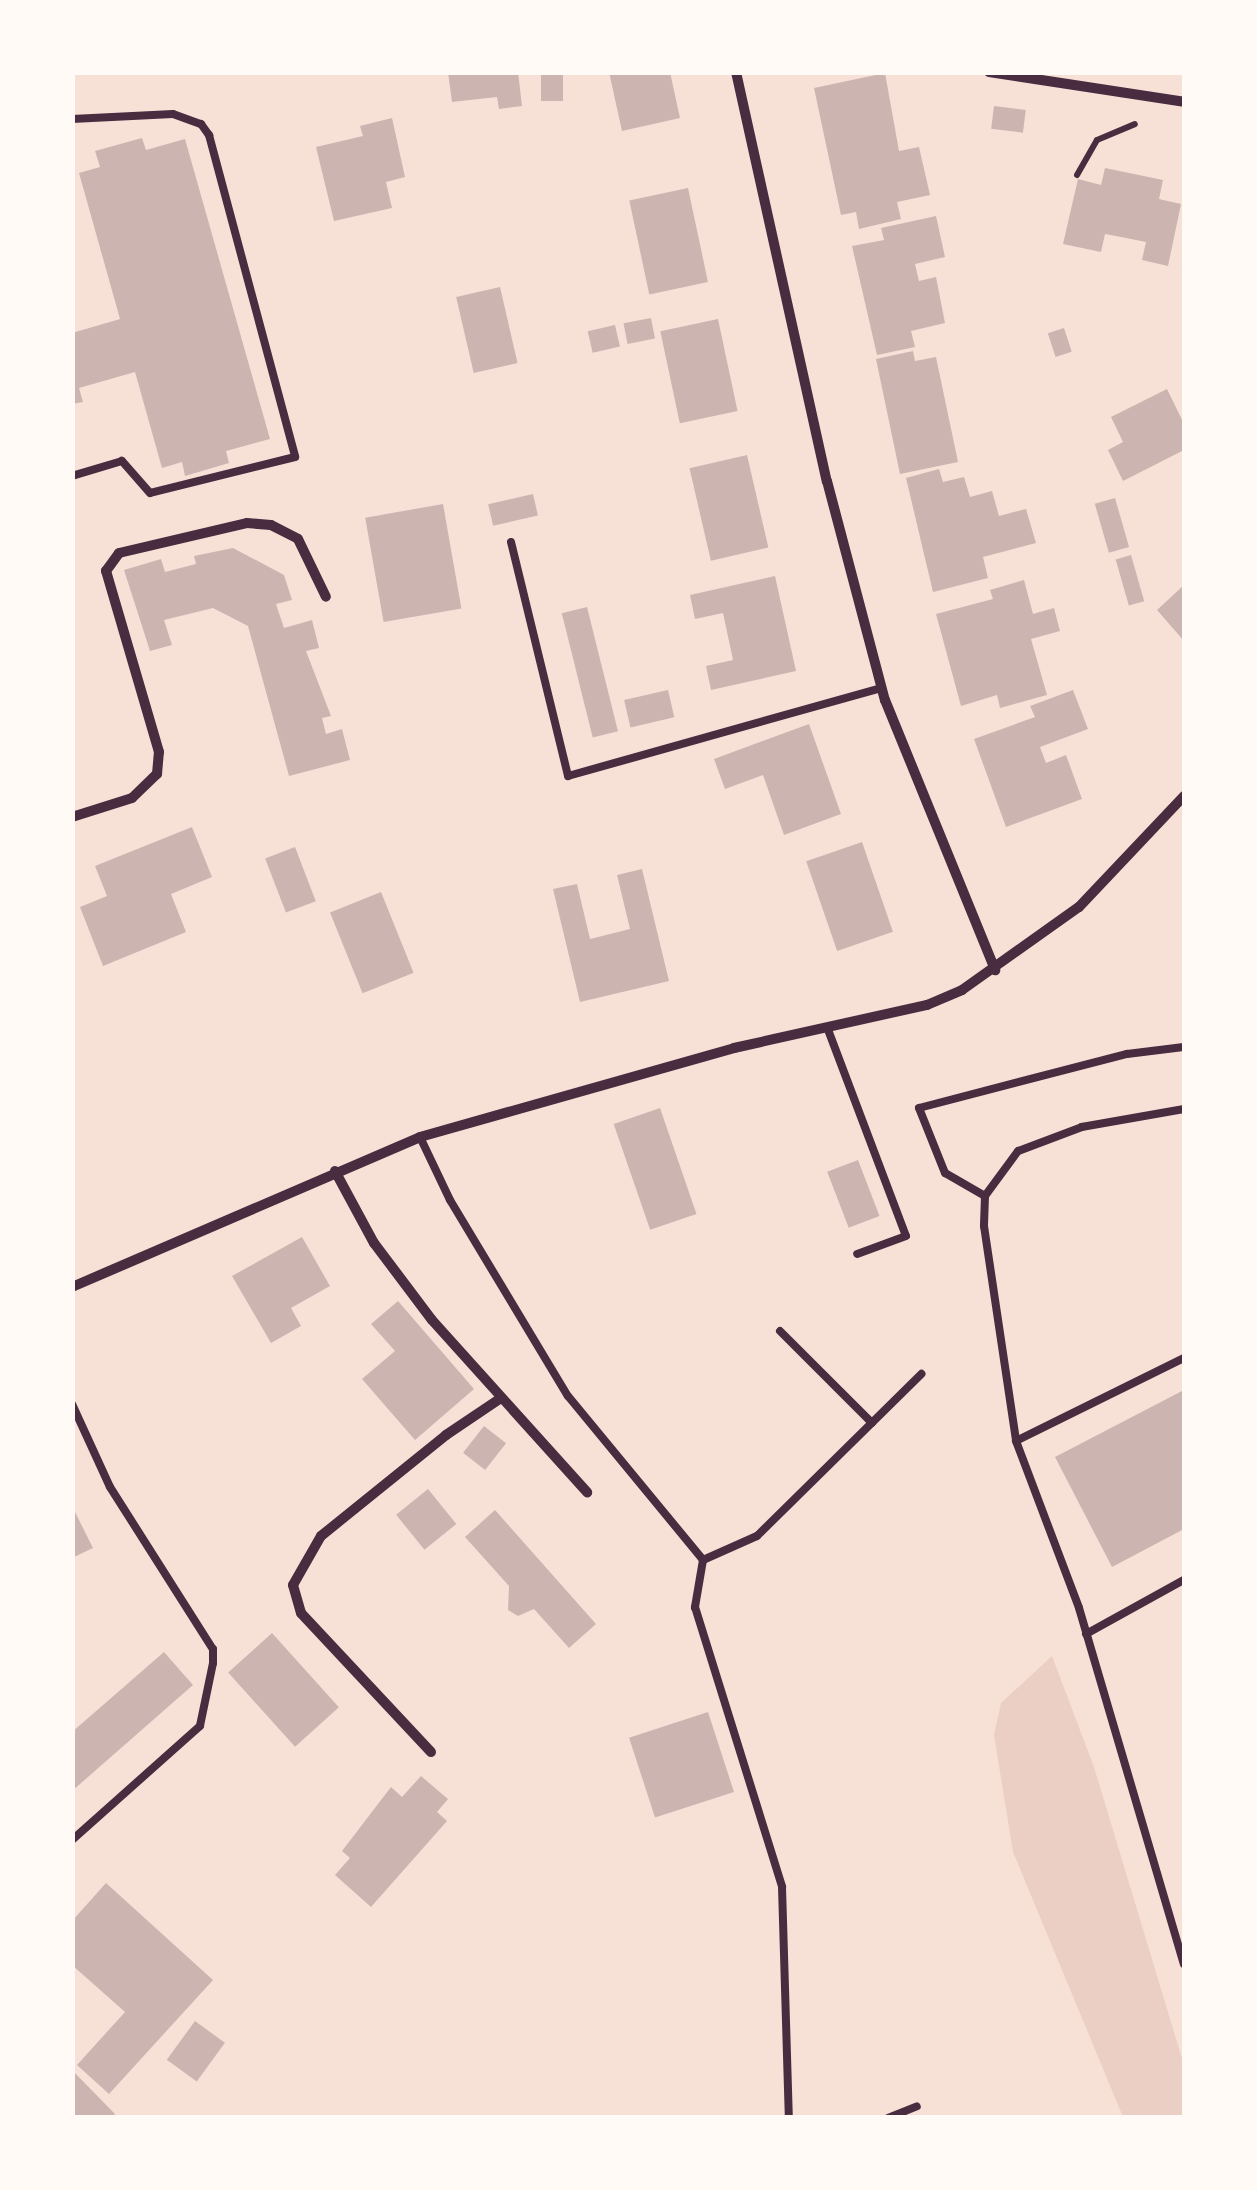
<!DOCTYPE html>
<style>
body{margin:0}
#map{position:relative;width:1257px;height:2190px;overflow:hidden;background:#f7e1d7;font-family:Quicksand,sans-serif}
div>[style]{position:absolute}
.green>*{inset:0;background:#ebcfc5}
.building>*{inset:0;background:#ccb4b1;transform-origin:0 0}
.path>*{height:6px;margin:-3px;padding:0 3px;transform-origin:3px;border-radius:3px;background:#4a2c40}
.service>*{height:8px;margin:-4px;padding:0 4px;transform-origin:4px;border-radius:4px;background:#4a2c40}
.minor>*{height:10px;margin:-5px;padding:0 5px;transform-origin:5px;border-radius:5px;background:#4a2c40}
span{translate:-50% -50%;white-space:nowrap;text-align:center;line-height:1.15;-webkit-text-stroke:10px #fffaf5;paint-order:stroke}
.frame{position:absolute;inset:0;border:75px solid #fffaf5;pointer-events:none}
</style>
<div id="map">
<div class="green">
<i style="clip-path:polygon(1052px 1656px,1094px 1767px,1184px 2065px,1184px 2117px,1123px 2117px,1013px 1852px,994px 1735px,1001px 1703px)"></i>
</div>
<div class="building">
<i style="clip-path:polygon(448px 72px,518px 72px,522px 106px,499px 109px,497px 97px,452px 102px)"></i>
<i style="left:541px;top:72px;width:22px;height:29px"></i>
<i style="clip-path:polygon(609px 72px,670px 72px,680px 118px,622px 131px)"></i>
<i style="clip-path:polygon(885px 73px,899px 151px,919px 147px,930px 195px,897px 202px,901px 219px,859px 229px,856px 212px,841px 215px,814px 88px)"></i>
<i style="left:994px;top:106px;width:32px;height:23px;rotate:7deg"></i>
<i style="clip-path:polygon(392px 118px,405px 177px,386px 182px,392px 208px,334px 221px,316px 147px,363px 136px,360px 126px)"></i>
<i style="clip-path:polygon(142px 138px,146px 150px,185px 139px,270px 439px,226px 451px,229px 463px,185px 476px,182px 462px,162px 468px,135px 372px,79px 388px,83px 402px,72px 404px,72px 333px,120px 319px,79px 173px,100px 167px,95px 151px)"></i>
<i style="clip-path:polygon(1105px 168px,1163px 180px,1159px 199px,1181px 204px,1168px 266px,1142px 260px,1146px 242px,1121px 237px,1105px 234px,1101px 252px,1063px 244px,1078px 179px,1101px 185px)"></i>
<i style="left:688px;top:188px;width:96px;height:60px;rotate:78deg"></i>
<i style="clip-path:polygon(936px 216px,945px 257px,915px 264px,919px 281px,936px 277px,945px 323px,911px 331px,915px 347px,877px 355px,852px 246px,884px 240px,881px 228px)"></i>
<i style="left:500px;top:287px;width:78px;height:45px;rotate:77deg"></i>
<i style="left:651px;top:318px;width:21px;height:28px;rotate:79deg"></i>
<i style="left:718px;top:319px;width:94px;height:59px;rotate:78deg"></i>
<i style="left:615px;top:325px;width:22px;height:28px;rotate:77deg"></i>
<i style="left:1064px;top:328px;width:25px;height:17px;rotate:72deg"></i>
<i style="clip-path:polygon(913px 351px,915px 361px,936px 357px,958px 462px,900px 474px,876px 359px)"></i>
<i style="clip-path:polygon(1167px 389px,1184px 424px,1184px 450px,1123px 481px,1108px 450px,1123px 442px,1111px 417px)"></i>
<i style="left:747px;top:455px;width:95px;height:59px;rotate:77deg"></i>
<i style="clip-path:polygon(939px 469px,943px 482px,964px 477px,970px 497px,992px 491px,999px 516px,1026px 509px,1036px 543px,983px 557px,988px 578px,933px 592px,906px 478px)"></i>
<i style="left:533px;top:494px;width:22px;height:46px;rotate:77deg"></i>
<i style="left:1115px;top:498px;width:51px;height:21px;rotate:74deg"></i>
<i style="left:443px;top:504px;width:106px;height:79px;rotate:80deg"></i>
<i style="clip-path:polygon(233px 548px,284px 575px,292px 600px,276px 604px,284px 628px,312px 620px,319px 648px,306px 651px,331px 716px,322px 718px,326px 734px,342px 729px,350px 760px,289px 776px,248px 626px,213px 608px,164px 620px,172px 645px,150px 651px,124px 570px,161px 559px,165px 572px,196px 564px,194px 556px)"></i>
<i style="left:1131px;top:555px;width:48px;height:16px;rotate:74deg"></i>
<i style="clip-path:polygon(775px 576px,796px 671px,711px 690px,706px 666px,733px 660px,723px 613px,695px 619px,690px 595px)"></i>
<i style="clip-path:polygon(1024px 580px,1033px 614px,1054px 608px,1060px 631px,1031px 639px,1047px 695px,1000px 708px,997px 695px,961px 706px,936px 614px,993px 599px,990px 590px)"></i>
<i style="clip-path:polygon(1184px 585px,1184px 641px,1157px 610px)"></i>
<i style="left:587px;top:607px;width:128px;height:26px;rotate:76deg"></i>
<i style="left:668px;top:690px;width:28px;height:45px;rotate:77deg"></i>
<i style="clip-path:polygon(1073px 690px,1088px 729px,1040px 747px,1046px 763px,1066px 755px,1082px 799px,1006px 827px,974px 739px,1035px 717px,1030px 706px)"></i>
<i style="clip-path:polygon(809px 724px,841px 814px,784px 835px,763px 775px,725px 789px,714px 759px)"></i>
<i style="clip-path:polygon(192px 827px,212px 877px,171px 894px,186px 932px,103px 966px,80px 907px,107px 896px,95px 866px)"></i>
<i style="left:862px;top:842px;width:95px;height:59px;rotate:71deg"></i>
<i style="left:295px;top:847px;width:58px;height:32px;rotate:69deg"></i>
<i style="clip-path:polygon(642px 869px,669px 981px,580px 1002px,553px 889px,577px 884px,590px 939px,630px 929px,617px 875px)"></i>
<i style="left:381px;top:892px;width:87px;height:55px;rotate:68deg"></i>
<i style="left:660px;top:1108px;width:112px;height:49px;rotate:71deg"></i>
<i style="left:858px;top:1160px;width:60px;height:33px;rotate:69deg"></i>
<i style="clip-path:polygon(302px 1237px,330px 1286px,291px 1308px,301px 1326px,271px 1343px,232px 1276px)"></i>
<i style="clip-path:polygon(398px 1301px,474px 1389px,415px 1440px,362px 1379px,395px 1351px,371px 1324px)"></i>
<i style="clip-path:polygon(1184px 1390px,1184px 1529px,1112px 1567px,1055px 1457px)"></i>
<i style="left:484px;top:1426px;width:28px;height:34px;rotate:38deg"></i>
<i style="left:428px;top:1489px;width:45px;height:41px;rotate:51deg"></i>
<i style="clip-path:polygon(72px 1506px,93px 1548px,72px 1558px)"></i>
<i style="clip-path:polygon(495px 1510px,596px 1624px,569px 1648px,534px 1609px,518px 1616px,508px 1610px,509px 1586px,465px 1537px)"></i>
<i style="left:272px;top:1633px;width:100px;height:59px;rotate:48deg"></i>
<i style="clip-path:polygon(164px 1652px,193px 1685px,72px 1791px,72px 1732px)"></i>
<i style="left:708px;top:1712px;width:84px;height:83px;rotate:72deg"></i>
<i style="clip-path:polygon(421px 1776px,448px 1799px,437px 1812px,447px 1821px,371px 1907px,335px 1875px,350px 1858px,342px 1851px,391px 1787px,402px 1797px)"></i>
<i style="clip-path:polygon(106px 1883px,213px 1980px,109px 2094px,77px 2065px,125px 2012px,72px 1965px,72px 1921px)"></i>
<i style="left:195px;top:2021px;width:37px;height:48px;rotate:36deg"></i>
<i style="clip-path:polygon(72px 2070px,115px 2114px,112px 2118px,72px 2118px)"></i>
</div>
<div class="path">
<i style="left:1077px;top:175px;width:40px;rotate:-60.3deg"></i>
<i style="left:1097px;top:140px;width:41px;rotate:-22.8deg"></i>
</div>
<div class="service">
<i style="left:72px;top:119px;width:101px;rotate:-2.8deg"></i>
<i style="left:173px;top:114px;width:30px;rotate:20deg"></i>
<i style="left:201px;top:124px;width:14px;rotate:54deg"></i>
<i style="left:209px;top:135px;width:333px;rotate:75deg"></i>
<i style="left:295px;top:457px;width:149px;rotate:166.1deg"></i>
<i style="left:150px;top:493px;width:43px;rotate:-131.2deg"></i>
<i style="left:122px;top:461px;width:52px;rotate:163.3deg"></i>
<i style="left:511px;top:542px;width:241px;rotate:76.3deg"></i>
<i style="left:568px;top:776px;width:326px;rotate:-15.7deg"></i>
<i style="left:827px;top:1027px;width:223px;rotate:69.3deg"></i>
<i style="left:906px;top:1236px;width:52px;rotate:159.8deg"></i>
<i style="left:1184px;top:1109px;width:104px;rotate:170deg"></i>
<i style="left:1082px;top:1127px;width:68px;rotate:159.4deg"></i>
<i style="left:1018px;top:1151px;width:56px;rotate:126.3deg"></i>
<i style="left:985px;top:1196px;width:30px;rotate:92deg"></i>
<i style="left:984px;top:1226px;width:217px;rotate:81.5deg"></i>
<i style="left:1016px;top:1441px;width:178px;rotate:69.3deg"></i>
<i style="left:1079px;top:1608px;width:371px;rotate:73.6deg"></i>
<i style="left:420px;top:1137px;width:70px;rotate:64.5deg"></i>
<i style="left:450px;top:1200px;width:229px;rotate:59deg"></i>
<i style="left:568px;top:1396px;width:212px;rotate:50.5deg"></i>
<i style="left:703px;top:1560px;width:48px;rotate:99.7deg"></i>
<i style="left:695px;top:1607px;width:293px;rotate:72.7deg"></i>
<i style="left:782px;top:1887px;width:231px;rotate:88.3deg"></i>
<i style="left:985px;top:1196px;width:46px;rotate:-150.1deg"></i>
<i style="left:945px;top:1173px;width:70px;rotate:-111.8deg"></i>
<i style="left:919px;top:1108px;width:215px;rotate:-14.6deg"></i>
<i style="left:1127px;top:1054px;width:57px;rotate:-7deg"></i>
<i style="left:780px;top:1331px;width:130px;rotate:45deg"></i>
<i style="left:72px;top:1404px;width:91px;rotate:65.4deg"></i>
<i style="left:110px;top:1487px;width:192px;rotate:57.6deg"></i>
<i style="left:213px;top:1649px;width:14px;rotate:90deg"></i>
<i style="left:213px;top:1663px;width:64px;rotate:101.7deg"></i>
<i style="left:200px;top:1726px;width:171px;rotate:138.3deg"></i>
<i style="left:1016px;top:1441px;width:187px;rotate:-26.3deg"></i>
<i style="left:703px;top:1560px;width:59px;rotate:-24deg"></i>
<i style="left:757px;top:1536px;width:231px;rotate:-44.6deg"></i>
<i style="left:1086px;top:1634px;width:112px;rotate:-28.9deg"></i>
<i style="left:888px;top:2118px;width:31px;rotate:-22deg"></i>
</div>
<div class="minor">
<i style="left:736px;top:72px;width:419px;rotate:77.5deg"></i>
<i style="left:827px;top:481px;width:227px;rotate:75.2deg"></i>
<i style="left:885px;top:700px;width:292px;rotate:67.8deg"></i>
<i style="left:989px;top:72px;width:197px;rotate:8.7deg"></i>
<i style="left:72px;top:817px;width:63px;rotate:-17.6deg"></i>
<i style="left:132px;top:798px;width:35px;rotate:-44deg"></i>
<i style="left:157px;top:774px;width:22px;rotate:-85deg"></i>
<i style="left:159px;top:752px;width:189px;rotate:-106.3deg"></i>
<i style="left:106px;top:571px;width:22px;rotate:-54deg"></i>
<i style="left:119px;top:553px;width:131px;rotate:-13.2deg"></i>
<i style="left:247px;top:523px;width:24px;rotate:5deg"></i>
<i style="left:271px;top:525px;width:30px;rotate:27deg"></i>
<i style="left:298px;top:539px;width:64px;rotate:64.2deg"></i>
<i style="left:335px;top:1171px;width:82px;rotate:61.6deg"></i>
<i style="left:374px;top:1243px;width:96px;rotate:53deg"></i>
<i style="left:432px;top:1320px;width:232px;rotate:48deg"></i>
<i style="left:72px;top:1287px;width:379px;rotate:-23.3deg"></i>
<i style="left:420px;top:1137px;width:326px;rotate:-15.8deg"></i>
<i style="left:734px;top:1048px;width:198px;rotate:-12.6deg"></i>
<i style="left:927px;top:1005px;width:38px;rotate:-23deg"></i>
<i style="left:962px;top:990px;width:143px;rotate:-35.4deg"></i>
<i style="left:1079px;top:907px;width:153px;rotate:-46.6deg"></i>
<i style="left:431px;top:1752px;width:190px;rotate:-133.1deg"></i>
<i style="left:301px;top:1613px;width:29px;rotate:-106deg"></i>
<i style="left:293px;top:1585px;width:56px;rotate:-60.3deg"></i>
<i style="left:321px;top:1536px;width:161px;rotate:-38.9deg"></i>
<i style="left:446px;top:1435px;width:66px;rotate:-33.9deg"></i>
</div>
<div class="frame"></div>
</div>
